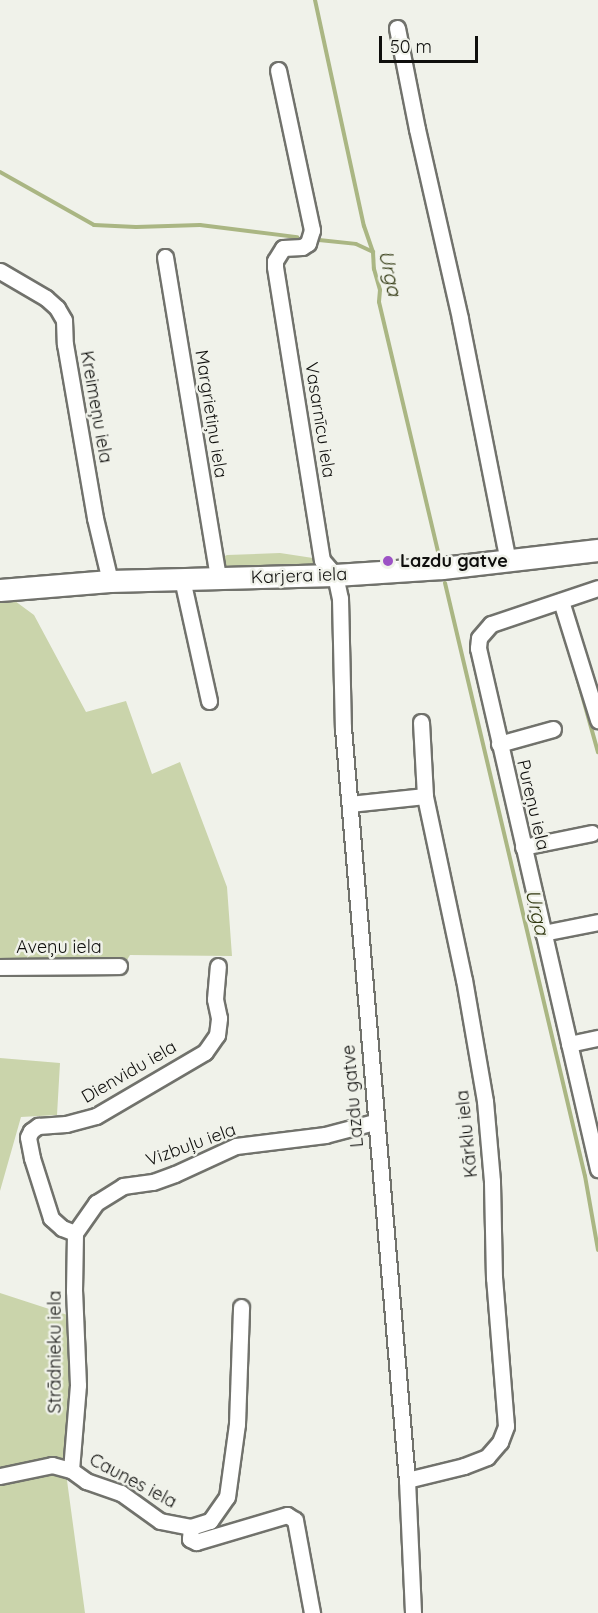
<!DOCTYPE html>
<meta charset="utf-8">
<style>
body{margin:0}
#map{position:relative;width:598px;height:1613px;overflow:hidden;background:#f0f2ea;font-family:Quicksand,sans-serif}
div>[style]{position:absolute}
.green>*{inset:0;background:#cad4ab}
.stream>*{height:4px;margin:-2px;padding:0 2px;transform-origin:2px;border-radius:2px;background:#aab683}
.roads{filter:drop-shadow(2px 0 #71726c) drop-shadow(-2px 0 #71726c) drop-shadow(0 2px #71726c) drop-shadow(0 -2px #71726c)}
.street>*{height:15px;margin:-7.5px;padding:0 7.5px;transform-origin:7.5px;border-radius:7.5px;background:#fff}
.secondary>*{height:21px;margin:-10.5px;padding:0 10.5px;transform-origin:10.5px;border-radius:10.5px;background:#fff}
.dots>*{width:16px;height:16px;translate:-50% -50%;box-sizing:border-box;border:3px solid #f0f2ea;border-radius:50%}
span{translate:-50% -50%;white-space:nowrap;text-align:center;line-height:1.15;-webkit-text-stroke:5px #f0f2ea;paint-order:stroke}
.street-label{font-size:18px;color:#0f0f0d}
.poi-label{font-size:18px;color:#0f0f0d;font-weight:700}
.left{translate:0 -50%;text-align:left}
.water-label{font-size:20px;color:#303710;font-style:italic}
.scale{position:absolute;left:379px;top:36px;width:99px;height:27px;box-sizing:border-box;border:3px solid #0f0f0d;border-top:0;padding-left:8px;font-size:18px;line-height:21px;white-space:nowrap;color:#0f0f0d;-webkit-text-stroke:4px #f0f2ea;paint-order:stroke}
</style>
<div id="map">
<div class="green">
<i style="clip-path:polygon(280px 553px,313px 558px,318px 562px,318px 567px,224px 571px,221px 558px,227px 555px)"></i>
<i style="clip-path:polygon(0 590px,34px 615px,86px 712px,126px 701px,152px 774px,180px 762px,227px 887px,232px 956px,130px 955px,119px 973px,0 972px)"></i>
<i style="clip-path:polygon(0 1058px,60px 1063px,57px 1115px,21px 1117px,0 1191px)"></i>
<i style="clip-path:polygon(0 1293px,86px 1321px,85px 1388px,66px 1473px,85px 1613px,0 1613px)"></i>
</div>
<div class="stream">
<i style="left:315px;top:0;width:231px;rotate:77.8deg"></i>
<i style="left:364px;top:226px;width:28px;rotate:71deg"></i>
<i style="left:373px;top:252px;width:17px;rotate:87deg"></i>
<i style="left:374px;top:269px;width:22px;rotate:74deg"></i>
<i style="left:380px;top:290px;width:12px;rotate:95deg"></i>
<i style="left:379px;top:302px;width:257px;rotate:76.7deg"></i>
<i style="left:0;top:172px;width:108px;rotate:29.4deg"></i>
<i style="left:94px;top:225px;width:42px;rotate:2.7deg"></i>
<i style="left:136px;top:227px;width:64px;rotate:-1.8deg"></i>
<i style="left:200px;top:225px;width:98px;rotate:7.1deg"></i>
<i style="left:319px;top:240px;width:37px;rotate:6deg"></i>
<i style="left:356px;top:244px;width:19px;rotate:25deg"></i>
<i style="left:445px;top:583px;width:609px;rotate:76.72deg"></i>
<i style="left:585px;top:1176px;width:75px;rotate:80deg"></i>
<i style="left:577px;top:677px;width:78px;rotate:74.4deg"></i>
</div>
<div class="roads">
<div class="street">
<i style="left:397px;top:28px;width:103px;rotate:78.8deg"></i>
<i style="left:417px;top:129px;width:195px;rotate:77.2deg"></i>
<i style="left:460px;top:319px;width:248px;rotate:78.8deg"></i>
<i style="left:278px;top:70px;width:164px;rotate:78deg"></i>
<i style="left:312px;top:230px;width:14px;rotate:107deg"></i>
<i style="left:308px;top:243px;width:7px;rotate:146deg"></i>
<i style="left:302px;top:247px;width:19px;rotate:177deg"></i>
<i style="left:283px;top:248px;width:15px;rotate:122deg"></i>
<i style="left:275px;top:261px;width:6px;rotate:90deg"></i>
<i style="left:275px;top:267px;width:297px;rotate:80.9deg"></i>
<i style="left:322px;top:560px;width:20px;rotate:49deg"></i>
<i style="left:335px;top:575px;width:24px;rotate:78deg"></i>
<i style="left:340px;top:598px;width:130px;rotate:88.7deg"></i>
<i style="left:343px;top:728px;width:755px;rotate:85.14deg"></i>
<i style="left:407px;top:1480px;width:133px;rotate:87.4deg"></i>
<i style="left:165px;top:257px;width:325px;rotate:80.6deg"></i>
<i style="left:0;top:271px;width:53px;rotate:30.4deg"></i>
<i style="left:46px;top:298px;width:15px;rotate:42deg"></i>
<i style="left:57px;top:308px;width:14px;rotate:60deg"></i>
<i style="left:64px;top:320px;width:24px;rotate:88deg"></i>
<i style="left:65px;top:344px;width:177px;rotate:80.2deg"></i>
<i style="left:95px;top:518px;width:65px;rotate:76.6deg"></i>
<i style="left:182px;top:579px;width:125px;rotate:77.5deg"></i>
<i style="left:598px;top:588px;width:113px;rotate:161.4deg"></i>
<i style="left:491px;top:624px;width:18px;rotate:131deg"></i>
<i style="left:479px;top:638px;width:10px;rotate:96deg"></i>
<i style="left:478px;top:648px;width:535px;rotate:77.03deg"></i>
<i style="left:561px;top:601px;width:125px;rotate:72.7deg"></i>
<i style="left:499px;top:744px;width:56px;rotate:-15.5deg"></i>
<i style="left:350px;top:804px;width:75px;rotate:-6.1deg"></i>
<i style="left:523px;top:847px;width:70px;rotate:-11.5deg"></i>
<i style="left:543px;top:933px;width:56px;rotate:-11.3deg"></i>
<i style="left:0;top:967px;width:119px;rotate:-0.5deg"></i>
<i style="left:569px;top:1044px;width:30px;rotate:-12deg"></i>
<i style="left:75px;top:1233px;width:14px;rotate:-159deg"></i>
<i style="left:62px;top:1228px;width:15px;rotate:-138deg"></i>
<i style="left:51px;top:1218px;width:63px;rotate:-107.6deg"></i>
<i style="left:32px;top:1158px;width:21px;rotate:-101deg"></i>
<i style="left:28px;top:1137px;width:7px;rotate:-63deg"></i>
<i style="left:31px;top:1131px;width:9px;rotate:-36deg"></i>
<i style="left:38px;top:1126px;width:28px;rotate:-4deg"></i>
<i style="left:66px;top:1124px;width:31px;rotate:-15deg"></i>
<i style="left:96px;top:1116px;width:126px;rotate:-30.4deg"></i>
<i style="left:205px;top:1052px;width:21px;rotate:-55deg"></i>
<i style="left:217px;top:1035px;width:17px;rotate:-83deg"></i>
<i style="left:219px;top:1018px;width:19px;rotate:-102deg"></i>
<i style="left:215px;top:999px;width:33px;rotate:-85deg"></i>
<i style="left:71px;top:1470px;width:85px;rotate:-85.3deg"></i>
<i style="left:78px;top:1385px;width:94px;rotate:-92.4deg"></i>
<i style="left:74px;top:1291px;width:58px;rotate:-89deg"></i>
<i style="left:75px;top:1233px;width:37px;rotate:-55deg"></i>
<i style="left:96px;top:1203px;width:32px;rotate:-32deg"></i>
<i style="left:123px;top:1186px;width:30px;rotate:-8deg"></i>
<i style="left:153px;top:1182px;width:23px;rotate:-20deg"></i>
<i style="left:175px;top:1174px;width:67px;rotate:-24.7deg"></i>
<i style="left:236px;top:1146px;width:90px;rotate:-7deg"></i>
<i style="left:325px;top:1135px;width:51px;rotate:-14.9deg"></i>
<i style="left:0;top:1476px;width:53px;rotate:-11.9deg"></i>
<i style="left:52px;top:1465px;width:20px;rotate:15deg"></i>
<i style="left:71px;top:1470px;width:19px;rotate:36deg"></i>
<i style="left:86px;top:1481px;width:37px;rotate:19deg"></i>
<i style="left:121px;top:1493px;width:48px;rotate:35.7deg"></i>
<i style="left:160px;top:1521px;width:32px;rotate:11deg"></i>
<i style="left:191px;top:1527px;width:20px;rotate:-18deg"></i>
<i style="left:210px;top:1521px;width:29px;rotate:-55deg"></i>
<i style="left:227px;top:1497px;width:74px;rotate:-82.2deg"></i>
<i style="left:237px;top:1424px;width:117px;rotate:-88deg"></i>
<i style="left:407px;top:1480px;width:59px;rotate:-13.8deg"></i>
<i style="left:464px;top:1466px;width:25px;rotate:-21deg"></i>
<i style="left:487px;top:1457px;width:20px;rotate:-49deg"></i>
<i style="left:500px;top:1442px;width:17px;rotate:-69deg"></i>
<i style="left:506px;top:1426px;width:148px;rotate:-94.6deg"></i>
<i style="left:494px;top:1278px;width:97px;rotate:-91.2deg"></i>
<i style="left:492px;top:1181px;width:80px;rotate:-95deg"></i>
<i style="left:485px;top:1101px;width:123px;rotate:-99.8deg"></i>
<i style="left:464px;top:980px;width:188px;rotate:-102deg"></i>
<i style="left:425px;top:796px;width:74px;rotate:-93.1deg"></i>
<i style="left:191px;top:1527px;width:12px;rotate:95deg"></i>
<i style="left:190px;top:1539px;width:7px;rotate:27deg"></i>
<i style="left:196px;top:1542px;width:95px;rotate:-16.5deg"></i>
<i style="left:287px;top:1515px;width:9px;rotate:32deg"></i>
<i style="left:295px;top:1520px;width:95px;rotate:79.6deg"></i>
</div>
<div class="secondary">
<i style="left:0;top:590px;width:110px;rotate:-4.7deg"></i>
<i style="left:110px;top:581px;width:225px;rotate:-1.5deg"></i>
<i style="left:335px;top:575px;width:107px;rotate:-3.7deg"></i>
<i style="left:442px;top:568px;width:157px;rotate:-6.6deg"></i>
</div>
</div>
<div class="dots">
<i style="left:388px;top:561px;background:#9c52c5"></i>
</div>
<div class="street-label">
<span style="left:96px;top:407px;rotate:80deg">Kreimeņu iela</span>
<span style="left:211px;top:414px;rotate:81deg">Margrietiņu iela</span>
<span style="left:320px;top:420px;rotate:81deg">Vasarnīcu iela</span>
<span style="left:299px;top:576px;rotate:-2deg">Karjera iela</span>
<span style="left:533px;top:805px;rotate:77deg">Pureņu iela</span>
<span style="left:59px;top:947px">Aveņu iela</span>
<span style="left:129px;top:1072px;rotate:-30deg">Dienvidu iela</span>
<span style="left:353px;top:1096px;rotate:-95deg">Lazdu gatve</span>
<span style="left:467px;top:1134px;rotate:-96deg">Kārklu iela</span>
<span style="left:191px;top:1145px;rotate:-20deg">Vizbuļu iela</span>
<span style="left:55px;top:1352px;rotate:-90deg">Strādnieku iela</span>
<span style="left:133px;top:1481px;rotate:28deg">Caunes iela</span>
</div>
<div class="poi-label">
<span class="left" style="left:400px;top:561px">Lazdu gatve</span>
</div>
<div class="water-label">
<span style="left:391px;top:273px;rotate:78deg">Urga</span>
<span style="left:538px;top:912px;rotate:77deg">Urga</span>
</div>
<div class="scale">50 m</div>
</div>
